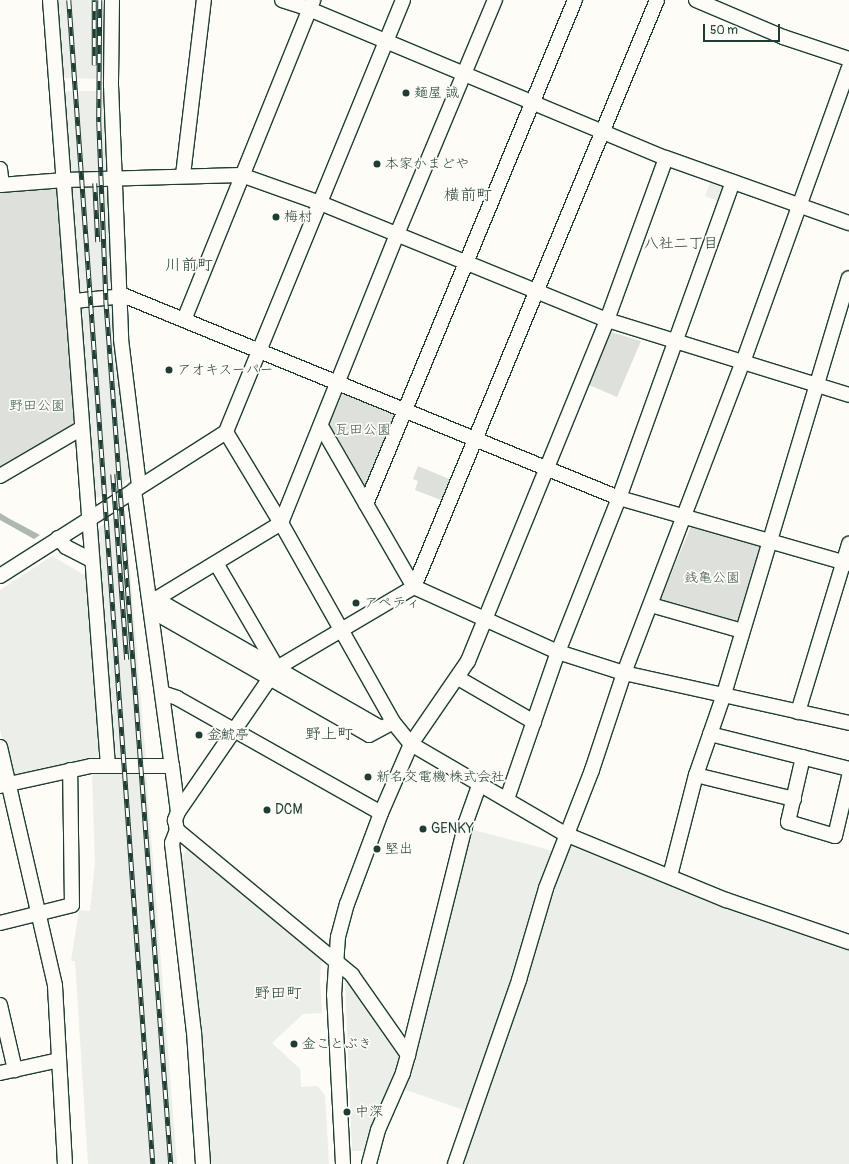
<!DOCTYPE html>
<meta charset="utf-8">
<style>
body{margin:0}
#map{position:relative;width:849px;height:1164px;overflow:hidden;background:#fdfcf7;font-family:Pangolin,"Klee One",sans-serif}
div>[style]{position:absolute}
.built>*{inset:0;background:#eceee9}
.green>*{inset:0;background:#dde0db}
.water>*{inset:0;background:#aeb8b1}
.roads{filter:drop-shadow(1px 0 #1f3d34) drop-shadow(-1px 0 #1f3d34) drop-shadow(0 1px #1f3d34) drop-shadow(0 -1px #1f3d34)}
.minor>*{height:14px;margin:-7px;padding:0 7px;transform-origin:7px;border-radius:7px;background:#fdfcf7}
.rail>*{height:4.5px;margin-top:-2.25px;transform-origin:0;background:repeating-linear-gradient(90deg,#fdfcf7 0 9px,#1f3d34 0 18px);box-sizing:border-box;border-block:1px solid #1f3d34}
.dots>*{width:11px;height:11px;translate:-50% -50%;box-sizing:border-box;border:2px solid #fdfcf7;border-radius:50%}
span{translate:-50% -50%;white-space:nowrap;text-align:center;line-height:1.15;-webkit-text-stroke:3.5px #fdfcf7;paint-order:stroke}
.poi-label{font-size:14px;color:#1f3d34}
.left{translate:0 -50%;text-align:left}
.park-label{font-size:14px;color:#455e55}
.neighbourhood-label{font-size:15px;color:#1f3d34}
.quarter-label{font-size:16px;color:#1f3d34}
.scale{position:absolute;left:703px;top:24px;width:77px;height:18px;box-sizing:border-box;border:2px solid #1f3d34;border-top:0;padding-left:5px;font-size:12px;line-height:14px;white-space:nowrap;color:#1f3d34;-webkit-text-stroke:3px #fdfcf7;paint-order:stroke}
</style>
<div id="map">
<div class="built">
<i style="clip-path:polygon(56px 0,107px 0,106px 79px,62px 78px)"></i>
<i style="clip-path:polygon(63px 91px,107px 91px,108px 169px,105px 172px,69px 172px)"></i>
<i style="clip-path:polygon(711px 180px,724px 184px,725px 188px,721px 202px,705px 196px)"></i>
<i style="clip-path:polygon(105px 184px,109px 189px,113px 288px,109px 292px,77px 294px,70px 190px,74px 186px)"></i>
<i style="clip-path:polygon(109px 302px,113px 305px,132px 477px,99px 498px,93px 496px,79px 306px)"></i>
<i style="clip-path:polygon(125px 510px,146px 761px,116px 762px,112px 759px,96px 534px,98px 528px)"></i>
<i style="clip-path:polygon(52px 556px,91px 579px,103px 753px,90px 761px,15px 777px,11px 776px,0 730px,0 590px)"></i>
<i style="clip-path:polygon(92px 772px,146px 772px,177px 1164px,88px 1164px,75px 961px,71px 961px,79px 910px,90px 911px,95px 862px)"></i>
<i style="clip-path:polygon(466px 828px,557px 852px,515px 981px,467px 1111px,400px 1088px)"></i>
<i style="clip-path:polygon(570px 845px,771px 924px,849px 951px,849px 1164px,460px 1164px,540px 924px)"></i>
<i style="clip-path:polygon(189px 846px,322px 954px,320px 979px,322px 1013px,303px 1014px,272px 1043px,300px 1069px,301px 1087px,317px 1086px,325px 1095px,329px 1164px,209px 1164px,181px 859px)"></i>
<i style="clip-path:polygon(349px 976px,404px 1055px,369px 1151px,352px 1151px,345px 978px)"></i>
</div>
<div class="green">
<i style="clip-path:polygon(56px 189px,60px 191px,76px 424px,0 469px,0 193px)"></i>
<i style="clip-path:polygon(611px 332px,641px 341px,617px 397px,587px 384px,607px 334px)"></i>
<i style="clip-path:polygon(343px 393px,397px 415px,371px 483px,365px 485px,331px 427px,330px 422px)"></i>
<i style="clip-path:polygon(418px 466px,454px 481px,446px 502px,415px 490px,418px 481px,413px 479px)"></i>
<i style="clip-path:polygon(695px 525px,760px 544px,762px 548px,738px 627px,659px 603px,691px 526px)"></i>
</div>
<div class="water">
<i style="clip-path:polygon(0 513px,10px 519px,40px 535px,34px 539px,0 520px)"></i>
</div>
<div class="roads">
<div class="minor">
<i style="left:50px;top:0;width:768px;rotate:85.67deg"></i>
<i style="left:112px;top:0;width:85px;rotate:90.7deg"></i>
<i style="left:111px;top:85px;width:254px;rotate:87.7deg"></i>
<i style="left:121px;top:339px;width:148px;rotate:83deg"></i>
<i style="left:282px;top:0;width:28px;rotate:18deg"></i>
<i style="left:309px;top:9px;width:387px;rotate:22.7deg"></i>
<i style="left:666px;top:158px;width:194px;rotate:19.6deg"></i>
<i style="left:403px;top:0;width:467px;rotate:112.3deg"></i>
<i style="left:226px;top:432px;width:106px;rotate:58.9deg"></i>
<i style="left:281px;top:523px;width:228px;rotate:60.6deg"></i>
<i style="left:393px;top:722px;width:28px;rotate:51deg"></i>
<i style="left:411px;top:744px;width:178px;rotate:30.3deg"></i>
<i style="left:565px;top:834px;width:174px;rotate:22.3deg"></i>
<i style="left:726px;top:900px;width:130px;rotate:18.9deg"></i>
<i style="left:696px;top:0;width:95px;rotate:23deg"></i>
<i style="left:783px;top:37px;width:70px;rotate:18.4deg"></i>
<i style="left:0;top:169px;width:16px;rotate:83deg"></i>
<i style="left:183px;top:175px;width:176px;rotate:-83.2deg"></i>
<i style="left:0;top:185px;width:65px;rotate:-4.4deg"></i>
<i style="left:65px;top:180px;width:176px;rotate:-1.6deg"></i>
<i style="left:241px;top:175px;width:84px;rotate:19.5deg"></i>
<i style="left:320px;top:203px;width:310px;rotate:22.2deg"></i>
<i style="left:607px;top:320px;width:253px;rotate:17.2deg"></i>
<i style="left:74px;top:301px;width:51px;rotate:-5.6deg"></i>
<i style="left:125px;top:296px;width:534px;rotate:22.24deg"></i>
<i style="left:619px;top:498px;width:239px;rotate:16deg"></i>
<i style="left:184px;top:320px;width:345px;rotate:-68deg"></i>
<i style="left:321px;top:426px;width:186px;rotate:60deg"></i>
<i style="left:414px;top:587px;width:158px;rotate:24.3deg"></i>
<i style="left:558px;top:652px;width:69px;rotate:17.7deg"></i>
<i style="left:624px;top:673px;width:230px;rotate:12.5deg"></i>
<i style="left:0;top:476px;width:95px;rotate:-30.3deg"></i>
<i style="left:134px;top:490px;width:279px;rotate:82.2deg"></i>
<i style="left:366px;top:504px;width:546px;rotate:-67.48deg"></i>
<i style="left:58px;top:538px;width:12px;rotate:48deg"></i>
<i style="left:66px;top:547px;width:29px;rotate:27deg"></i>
<i style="left:216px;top:563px;width:119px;rotate:59.8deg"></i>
<i style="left:0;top:576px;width:268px;rotate:-32.5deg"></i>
<i style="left:150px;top:596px;width:7px;rotate:27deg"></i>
<i style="left:156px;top:599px;width:146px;rotate:-31.3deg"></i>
<i style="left:281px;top:523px;width:311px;rotate:-68.1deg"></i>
<i style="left:397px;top:234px;width:254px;rotate:-67.3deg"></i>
<i style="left:156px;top:599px;width:259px;rotate:29.8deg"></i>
<i style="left:651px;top:605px;width:95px;rotate:15.9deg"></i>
<i style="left:152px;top:611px;width:250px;rotate:29.7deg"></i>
<i style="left:369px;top:735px;width:27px;rotate:-28deg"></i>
<i style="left:458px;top:678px;width:88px;rotate:30.1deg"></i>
<i style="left:162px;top:693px;width:16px;rotate:18deg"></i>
<i style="left:177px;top:698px;width:234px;rotate:29.4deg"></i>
<i style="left:798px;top:712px;width:176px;rotate:-73.1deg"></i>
<i style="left:710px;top:734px;width:143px;rotate:14.1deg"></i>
<i style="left:0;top:747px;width:245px;rotate:77deg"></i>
<i style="left:55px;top:986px;width:178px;rotate:86.8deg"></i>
<i style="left:803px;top:757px;width:67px;rotate:103deg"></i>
<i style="left:788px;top:822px;width:49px;rotate:16.6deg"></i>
<i style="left:835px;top:836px;width:61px;rotate:-76.7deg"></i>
<i style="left:696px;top:775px;width:101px;rotate:13.8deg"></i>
<i style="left:0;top:786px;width:93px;rotate:-12.4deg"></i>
<i style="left:91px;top:766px;width:81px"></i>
<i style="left:172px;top:766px;width:46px;rotate:82.6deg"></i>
<i style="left:178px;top:812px;width:9px;rotate:111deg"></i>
<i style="left:175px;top:820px;width:10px;rotate:79deg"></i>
<i style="left:177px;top:830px;width:227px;rotate:39.6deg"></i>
<i style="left:352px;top:975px;width:98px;rotate:55deg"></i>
<i style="left:408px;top:1055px;width:19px;rotate:106deg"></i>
<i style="left:403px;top:1073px;width:62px;rotate:113.7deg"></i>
<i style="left:378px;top:1130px;width:35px;rotate:105deg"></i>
<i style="left:507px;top:799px;width:156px;rotate:-70.9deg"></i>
<i style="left:558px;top:652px;width:166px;rotate:-68.4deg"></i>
<i style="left:619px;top:498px;width:336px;rotate:-70.2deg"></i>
<i style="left:178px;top:812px;width:175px;rotate:-55.5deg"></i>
<i style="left:277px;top:668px;width:159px;rotate:-30.6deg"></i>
<i style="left:414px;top:587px;width:635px;rotate:-67.51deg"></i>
<i style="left:177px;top:830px;width:14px;rotate:111deg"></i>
<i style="left:172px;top:843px;width:190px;rotate:83.4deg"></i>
<i style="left:194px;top:1032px;width:132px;rotate:86.1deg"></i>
<i style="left:670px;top:876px;width:104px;rotate:-75.6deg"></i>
<i style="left:696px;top:775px;width:86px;rotate:-70.9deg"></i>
<i style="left:724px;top:694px;width:434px;rotate:-73.3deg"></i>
<i style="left:0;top:923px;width:74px;rotate:-14deg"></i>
<i style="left:72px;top:905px;width:135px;rotate:-90.8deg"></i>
<i style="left:0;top:1005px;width:67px;rotate:77deg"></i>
<i style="left:408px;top:1055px;width:240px;rotate:-76deg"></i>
<i style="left:466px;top:822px;width:41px;rotate:-70.3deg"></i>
<i style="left:0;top:1073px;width:60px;rotate:-12.4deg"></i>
<i style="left:343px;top:1164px;width:169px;rotate:-93deg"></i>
<i style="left:334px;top:995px;width:58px;rotate:-86.1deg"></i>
<i style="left:338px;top:937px;width:34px;rotate:-75deg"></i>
<i style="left:347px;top:904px;width:97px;rotate:-69.5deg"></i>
<i style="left:381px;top:813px;width:75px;rotate:-66.5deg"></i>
<i style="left:411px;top:744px;width:101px;rotate:-55.5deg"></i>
<i style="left:468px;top:661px;width:368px;rotate:-67.8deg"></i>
<i style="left:607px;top:320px;width:172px;rotate:-70deg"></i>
<i style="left:455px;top:1164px;width:195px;rotate:-70.8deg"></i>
<i style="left:519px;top:980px;width:96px;rotate:-73.6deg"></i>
<i style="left:546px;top:888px;width:127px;rotate:-68.7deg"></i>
<i style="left:592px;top:770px;width:102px;rotate:-71.7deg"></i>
<i style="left:624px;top:673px;width:333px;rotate:-69.1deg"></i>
<i style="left:743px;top:362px;width:313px;rotate:-70.2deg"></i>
</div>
</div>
<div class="rail">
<i style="left:69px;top:0;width:1167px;rotate:85.87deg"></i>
<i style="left:100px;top:0;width:122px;rotate:90.5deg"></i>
<i style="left:99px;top:122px;width:178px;rotate:87.7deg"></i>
<i style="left:106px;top:300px;width:866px;rotate:85.7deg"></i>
<i style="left:94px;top:65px;width:65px;rotate:-90deg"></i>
<i style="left:95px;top:183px;width:59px;rotate:87.1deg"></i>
<i style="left:113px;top:474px;width:186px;rotate:85.7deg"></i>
</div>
<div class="dots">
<i style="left:406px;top:93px;background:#1f3d34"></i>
<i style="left:377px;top:164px;background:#1f3d34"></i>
<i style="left:276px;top:217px;background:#1f3d34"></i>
<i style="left:169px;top:370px;background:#1f3d34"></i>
<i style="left:356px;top:603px;background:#1f3d34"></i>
<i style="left:199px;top:735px;background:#1f3d34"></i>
<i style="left:368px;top:777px;background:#1f3d34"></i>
<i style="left:267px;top:810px;background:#1f3d34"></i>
<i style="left:423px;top:829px;background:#1f3d34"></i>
<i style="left:377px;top:849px;background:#1f3d34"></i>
<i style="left:294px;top:1044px;background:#1f3d34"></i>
<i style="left:347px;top:1112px;background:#1f3d34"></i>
</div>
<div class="poi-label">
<span class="left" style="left:414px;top:93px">麺屋 誠</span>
<span class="left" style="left:385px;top:164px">本家かまどや</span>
<span class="left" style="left:284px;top:217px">梅村</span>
<span class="left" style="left:177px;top:370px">アオキスーパー</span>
<span class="left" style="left:364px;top:603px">アペティ</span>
<span class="left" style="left:207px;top:735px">金鯱亭</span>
<span class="left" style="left:376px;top:777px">新名交電機 株式会社</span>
<span class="left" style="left:275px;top:810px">DCM</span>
<span class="left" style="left:431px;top:829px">GENKY</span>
<span class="left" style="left:385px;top:849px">堅出</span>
<span class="left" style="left:302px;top:1044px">金ことぶき</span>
<span class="left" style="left:355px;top:1112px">中深</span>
</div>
<div class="park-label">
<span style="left:37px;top:406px">野田公園</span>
<span style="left:363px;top:430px">瓦田公園</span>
<span style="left:712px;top:578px">銭亀公園</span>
</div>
<div class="neighbourhood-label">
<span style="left:681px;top:244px">八社二丁目</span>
</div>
<div class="quarter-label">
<span style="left:468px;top:195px">横前町</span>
<span style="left:189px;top:265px">川前町</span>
<span style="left:329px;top:734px">野上町</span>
<span style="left:278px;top:993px">野田町</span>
</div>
<div class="scale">50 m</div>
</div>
